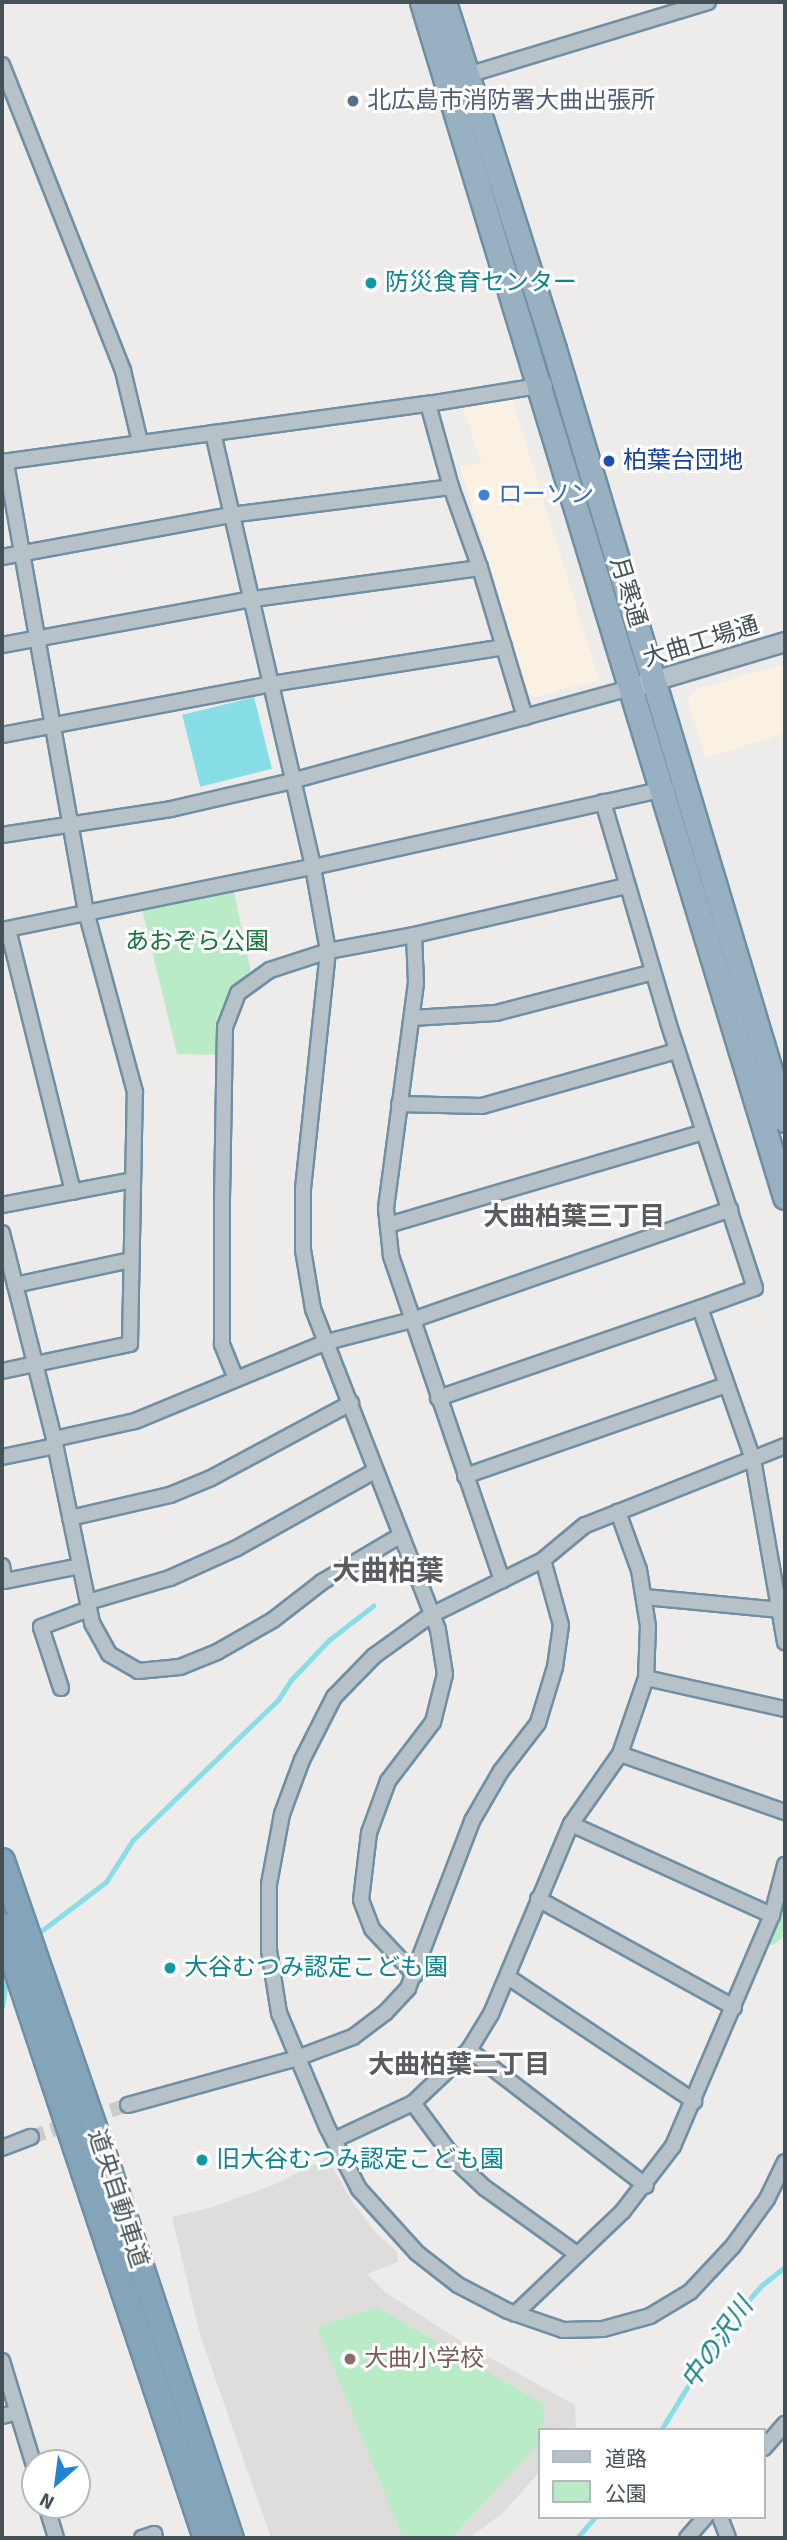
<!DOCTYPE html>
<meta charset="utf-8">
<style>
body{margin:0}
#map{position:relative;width:787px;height:2540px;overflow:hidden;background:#eeebeb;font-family:Signika,"Noto Sans JP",sans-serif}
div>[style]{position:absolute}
.commercial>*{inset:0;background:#faf1e3}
.education>*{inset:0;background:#dfdcdc}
.green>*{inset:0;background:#b9ebc7}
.water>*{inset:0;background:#88dee7;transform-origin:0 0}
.stream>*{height:4.5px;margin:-2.25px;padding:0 2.25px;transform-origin:2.25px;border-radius:2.25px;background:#88dee7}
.minor-tunnel>*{height:14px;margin-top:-7px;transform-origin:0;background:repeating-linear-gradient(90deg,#cccccd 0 14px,transparent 0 21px)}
.roads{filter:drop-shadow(2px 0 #6f8fa5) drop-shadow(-2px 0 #6f8fa5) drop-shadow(0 2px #6f8fa5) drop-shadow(0 -2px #6f8fa5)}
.minor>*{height:14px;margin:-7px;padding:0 7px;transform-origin:7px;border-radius:7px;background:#b6c2c7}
.tertiary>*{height:18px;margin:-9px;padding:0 9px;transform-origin:9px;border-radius:9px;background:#b6c2c7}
.trunk>*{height:23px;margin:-11.5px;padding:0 11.5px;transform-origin:11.5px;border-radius:11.5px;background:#98b1c2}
.motorway>*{height:24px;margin:-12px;padding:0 12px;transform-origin:12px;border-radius:12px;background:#84a4b9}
.dots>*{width:19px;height:19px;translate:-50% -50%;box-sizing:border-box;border:4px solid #fff;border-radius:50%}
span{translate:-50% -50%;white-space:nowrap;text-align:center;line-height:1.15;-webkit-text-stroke:6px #fff;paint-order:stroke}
.service-label{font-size:24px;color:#4e5e75}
.left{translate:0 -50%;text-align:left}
.culture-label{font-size:24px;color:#0d838f}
.transit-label{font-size:24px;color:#164399}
.shop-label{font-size:24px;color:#366cbe}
.street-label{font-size:24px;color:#445157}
.park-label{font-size:24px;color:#1a743c}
.education-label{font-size:24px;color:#785e54}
.neighbourhood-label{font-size:26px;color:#585c60;font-weight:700}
.water-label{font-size:26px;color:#117d88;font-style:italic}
.quarter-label{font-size:28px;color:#585c60;font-weight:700}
.frame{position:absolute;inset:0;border:4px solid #445157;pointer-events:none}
.legend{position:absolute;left:538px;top:2428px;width:228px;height:91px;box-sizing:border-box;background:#fff;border:2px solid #b4b9bc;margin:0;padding:9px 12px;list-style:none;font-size:21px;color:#445157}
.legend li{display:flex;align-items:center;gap:14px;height:35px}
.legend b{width:35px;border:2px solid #b4b9bc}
.north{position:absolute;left:21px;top:2449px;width:70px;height:70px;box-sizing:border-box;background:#fff;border:2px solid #b4b9bc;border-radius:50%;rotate:208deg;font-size:19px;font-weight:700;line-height:28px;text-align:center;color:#445157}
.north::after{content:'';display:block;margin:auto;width:24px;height:32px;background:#2083d3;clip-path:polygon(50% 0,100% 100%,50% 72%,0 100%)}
</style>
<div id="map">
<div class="commercial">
<i style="clip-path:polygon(512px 399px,599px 680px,534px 697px,529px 694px,517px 657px,460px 466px,481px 463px,463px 407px)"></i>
<i style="clip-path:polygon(785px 664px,785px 733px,705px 758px,688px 701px,690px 695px,700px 688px)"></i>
</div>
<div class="education">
<i style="clip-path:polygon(327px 2157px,351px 2200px,377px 2234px,397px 2251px,398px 2262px,367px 2274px,385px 2292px,462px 2342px,575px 2405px,576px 2430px,540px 2430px,540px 2471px,503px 2513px,469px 2538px,271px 2538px,200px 2335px,172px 2217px,213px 2207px,278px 2183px)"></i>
</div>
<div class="green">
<i style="clip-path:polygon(232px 883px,253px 982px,238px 994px,224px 1055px,177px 1054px,140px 901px)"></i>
<i style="clip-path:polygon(785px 1895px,785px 1935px,774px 1945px,767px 1944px)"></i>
<i style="clip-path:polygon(377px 2307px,543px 2404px,545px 2430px,540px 2430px,540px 2442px,451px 2538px,403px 2538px,317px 2327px)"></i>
</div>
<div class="water">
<i style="left:254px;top:697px;width:74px;height:74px;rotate:76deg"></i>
</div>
<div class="stream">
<i style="left:36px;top:1935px;width:88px;rotate:-37.1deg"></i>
<i style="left:106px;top:1882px;width:50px;rotate:-57.3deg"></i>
<i style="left:133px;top:1840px;width:202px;rotate:-44deg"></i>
<i style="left:278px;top:1700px;width:24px;rotate:-57deg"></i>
<i style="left:291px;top:1680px;width:55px;rotate:-46.5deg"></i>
<i style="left:329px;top:1640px;width:56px;rotate:-37.7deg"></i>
<i style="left:2px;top:2007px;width:32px;rotate:-81deg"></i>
<i style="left:661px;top:2430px;width:119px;rotate:-58.5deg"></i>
<i style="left:723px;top:2329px;width:59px;rotate:-48.4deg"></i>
<i style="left:762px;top:2285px;width:29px;rotate:-38deg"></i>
<i style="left:577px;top:2538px;width:28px;rotate:-49deg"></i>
</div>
<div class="minor-tunnel">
<i style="left:31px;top:2137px;width:102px;rotate:-18.3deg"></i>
</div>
<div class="roads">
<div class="minor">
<i style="left:2px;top:65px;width:329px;rotate:68.4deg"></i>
<i style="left:123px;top:371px;width:73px;rotate:76.5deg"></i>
<i style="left:461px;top:77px;width:258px;rotate:-16.9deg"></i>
<i style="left:428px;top:404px;width:86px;rotate:74.5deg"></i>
<i style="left:451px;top:487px;width:86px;rotate:70.3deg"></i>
<i style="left:480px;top:568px;width:156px;rotate:73.2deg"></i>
<i style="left:213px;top:433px;width:445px;rotate:77deg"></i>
<i style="left:313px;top:867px;width:85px;rotate:79.9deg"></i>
<i style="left:328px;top:951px;width:238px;rotate:96deg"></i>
<i style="left:303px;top:1188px;width:62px;rotate:90deg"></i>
<i style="left:303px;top:1250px;width:60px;rotate:80.4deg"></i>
<i style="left:313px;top:1309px;width:344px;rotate:68.7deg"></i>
<i style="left:438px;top:1630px;width:45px;rotate:81deg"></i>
<i style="left:445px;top:1674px;width:49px;rotate:104deg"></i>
<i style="left:433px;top:1722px;width:74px;rotate:127.3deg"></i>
<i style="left:388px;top:1781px;width:55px;rotate:110.1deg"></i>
<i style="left:369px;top:1833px;width:67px;rotate:96.8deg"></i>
<i style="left:361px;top:1900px;width:31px;rotate:69deg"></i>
<i style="left:372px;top:1929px;width:63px;rotate:46.9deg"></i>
<i style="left:2px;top:462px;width:430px;rotate:-7.8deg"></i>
<i style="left:428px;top:404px;width:118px;rotate:-9.3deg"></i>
<i style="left:2px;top:557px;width:232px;rotate:-10.4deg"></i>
<i style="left:230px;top:515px;width:223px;rotate:-7.2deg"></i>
<i style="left:2px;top:645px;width:255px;rotate:-10.4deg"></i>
<i style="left:253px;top:599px;width:229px;rotate:-7.8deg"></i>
<i style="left:2px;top:735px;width:274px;rotate:-10.7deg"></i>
<i style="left:271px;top:684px;width:236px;rotate:-9deg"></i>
<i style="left:603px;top:802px;width:229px;rotate:73.5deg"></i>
<i style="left:668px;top:1022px;width:280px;rotate:71.9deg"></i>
<i style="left:755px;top:1288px;width:59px;rotate:160deg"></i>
<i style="left:700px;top:1308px;width:160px;rotate:70.7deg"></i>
<i style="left:753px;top:1459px;width:186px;rotate:80.1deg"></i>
<i style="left:2px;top:835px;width:171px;rotate:-8.7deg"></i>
<i style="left:171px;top:809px;width:124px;rotate:-13deg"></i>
<i style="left:292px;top:781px;width:351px;rotate:-15.4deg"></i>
<i style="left:8px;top:929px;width:271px;rotate:76.1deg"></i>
<i style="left:2px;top:930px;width:317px;rotate:-11.5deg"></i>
<i style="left:313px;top:867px;width:362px;rotate:-12.5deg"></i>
<i style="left:414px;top:935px;width:48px;rotate:87.6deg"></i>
<i style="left:416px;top:983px;width:228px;rotate:97.6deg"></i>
<i style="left:386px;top:1209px;width:47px;rotate:83.9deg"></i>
<i style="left:391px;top:1256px;width:343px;rotate:71.1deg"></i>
<i style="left:412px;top:1018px;width:84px;rotate:-3.4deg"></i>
<i style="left:496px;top:1013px;width:162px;rotate:-14.6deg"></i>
<i style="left:399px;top:1104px;width:83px;rotate:1.4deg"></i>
<i style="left:482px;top:1106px;width:203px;rotate:-15.8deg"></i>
<i style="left:2px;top:1205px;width:133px;rotate:-10.8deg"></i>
<i style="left:388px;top:1225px;width:329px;rotate:-16.4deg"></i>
<i style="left:2px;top:1233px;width:212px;rotate:75.8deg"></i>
<i style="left:54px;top:1439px;width:188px;rotate:78.3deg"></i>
<i style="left:92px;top:1623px;width:35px;rotate:61deg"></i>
<i style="left:109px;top:1654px;width:34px;rotate:30deg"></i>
<i style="left:138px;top:1671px;width:42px;rotate:-5.4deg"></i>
<i style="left:180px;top:1667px;width:40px;rotate:-22deg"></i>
<i style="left:217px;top:1652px;width:64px;rotate:-29.7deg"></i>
<i style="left:273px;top:1620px;width:62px;rotate:-37.8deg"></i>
<i style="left:322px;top:1582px;width:92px;rotate:-30.7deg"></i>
<i style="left:15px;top:1285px;width:119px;rotate:-12.2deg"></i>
<i style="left:2px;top:1371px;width:131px;rotate:-11.9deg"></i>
<i style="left:130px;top:1344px;width:252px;rotate:-88.9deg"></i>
<i style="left:135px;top:1092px;width:187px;rotate:-105.2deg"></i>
<i style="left:86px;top:912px;width:457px;rotate:-100.1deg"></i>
<i style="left:236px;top:1379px;width:38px;rotate:-112deg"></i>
<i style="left:222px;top:1344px;width:145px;rotate:-90deg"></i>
<i style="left:222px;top:1199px;width:172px;rotate:-89deg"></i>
<i style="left:225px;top:1027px;width:36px;rotate:-69deg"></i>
<i style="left:238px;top:993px;width:39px;rotate:-36deg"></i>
<i style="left:270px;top:970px;width:61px;rotate:-18.1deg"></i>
<i style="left:328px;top:951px;width:87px;rotate:-10.5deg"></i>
<i style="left:414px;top:935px;width:219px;rotate:-13deg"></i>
<i style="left:438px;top:1398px;width:277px;rotate:-19deg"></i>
<i style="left:54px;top:1439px;width:83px;rotate:-12.5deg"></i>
<i style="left:135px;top:1421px;width:208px;rotate:-22.4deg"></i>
<i style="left:327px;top:1342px;width:88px;rotate:-14.5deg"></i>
<i style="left:412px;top:1320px;width:337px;rotate:-19.2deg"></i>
<i style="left:785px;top:1446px;width:215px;rotate:158.4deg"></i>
<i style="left:585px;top:1525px;width:55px;rotate:140.2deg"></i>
<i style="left:543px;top:1560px;width:125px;rotate:153.8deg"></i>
<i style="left:431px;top:1615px;width:70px;rotate:144.3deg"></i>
<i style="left:374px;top:1656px;width:57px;rotate:134.3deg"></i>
<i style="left:334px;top:1697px;width:71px;rotate:116.9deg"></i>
<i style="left:302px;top:1760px;width:58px;rotate:110.3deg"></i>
<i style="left:282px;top:1814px;width:71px;rotate:100.5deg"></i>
<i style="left:269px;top:1884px;width:66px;rotate:90deg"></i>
<i style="left:269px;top:1950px;width:64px;rotate:81deg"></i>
<i style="left:279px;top:2013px;width:124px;rotate:67.2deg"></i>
<i style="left:327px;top:2127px;width:70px;rotate:62.7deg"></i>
<i style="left:359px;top:2189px;width:86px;rotate:47.8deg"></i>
<i style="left:417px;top:2253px;width:52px;rotate:38deg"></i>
<i style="left:458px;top:2285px;width:56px;rotate:27.5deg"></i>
<i style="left:508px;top:2311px;width:58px;rotate:19.1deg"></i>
<i style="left:563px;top:2330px;width:40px;rotate:-1.4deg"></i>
<i style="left:603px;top:2329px;width:49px;rotate:-15.5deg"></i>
<i style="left:650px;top:2316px;width:47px;rotate:-31deg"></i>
<i style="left:690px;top:2292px;width:63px;rotate:-46.9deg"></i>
<i style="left:733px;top:2246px;width:58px;rotate:-54.1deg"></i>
<i style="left:767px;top:2199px;width:41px;rotate:-64.1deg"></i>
<i style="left:2px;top:1457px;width:54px;rotate:-11.7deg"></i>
<i style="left:465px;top:1476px;width:277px;rotate:-19.2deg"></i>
<i style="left:70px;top:1518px;width:103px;rotate:-13deg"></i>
<i style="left:170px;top:1495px;width:44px;rotate:-22.5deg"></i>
<i style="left:211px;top:1478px;width:159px;rotate:-28.2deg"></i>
<i style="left:2px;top:1566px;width:15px;rotate:79deg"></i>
<i style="left:5px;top:1581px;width:76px;rotate:-11.3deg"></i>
<i style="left:645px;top:1597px;width:136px;rotate:5.5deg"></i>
<i style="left:88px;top:1602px;width:85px;rotate:-16.3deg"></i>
<i style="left:170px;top:1578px;width:73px;rotate:-24.1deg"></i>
<i style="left:237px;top:1548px;width:158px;rotate:-29.2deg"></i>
<i style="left:646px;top:1678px;width:142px;rotate:12.6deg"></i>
<i style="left:61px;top:1688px;width:64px;rotate:-108.2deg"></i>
<i style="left:41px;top:1627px;width:51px;rotate:-20.6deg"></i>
<i style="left:620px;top:1754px;width:175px;rotate:19.4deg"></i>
<i style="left:571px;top:1824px;width:221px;rotate:24.4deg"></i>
<i style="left:538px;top:1899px;width:224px;rotate:28.9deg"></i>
<i style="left:508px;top:1977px;width:224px;rotate:33.7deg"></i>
<i style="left:469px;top:2050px;width:223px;rotate:37.5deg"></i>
<i style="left:413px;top:2103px;width:72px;rotate:53.4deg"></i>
<i style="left:456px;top:2161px;width:40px;rotate:43deg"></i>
<i style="left:485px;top:2188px;width:113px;rotate:35.7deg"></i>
<i style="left:128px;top:2105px;width:175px;rotate:-15.5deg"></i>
<i style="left:297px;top:2058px;width:60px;rotate:-20.6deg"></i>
<i style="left:353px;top:2037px;width:40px;rotate:-37deg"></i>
<i style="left:385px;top:2013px;width:34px;rotate:-47deg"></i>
<i style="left:408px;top:1988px;width:179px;rotate:-69deg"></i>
<i style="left:472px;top:1821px;width:58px;rotate:-59.9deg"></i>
<i style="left:501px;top:1771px;width:61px;rotate:-52.4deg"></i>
<i style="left:538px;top:1723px;width:59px;rotate:-73.1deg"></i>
<i style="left:555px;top:1667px;width:42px;rotate:-81.9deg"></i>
<i style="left:561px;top:1625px;width:67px;rotate:-105.5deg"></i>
<i style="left:334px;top:2140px;width:87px;rotate:-25.1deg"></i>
<i style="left:413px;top:2103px;width:77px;rotate:-43.4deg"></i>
<i style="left:469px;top:2050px;width:42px;rotate:-58.6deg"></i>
<i style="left:491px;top:2014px;width:206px;rotate:-67.2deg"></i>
<i style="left:571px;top:1824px;width:85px;rotate:-55deg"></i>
<i style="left:620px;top:1754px;width:80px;rotate:-71.1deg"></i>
<i style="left:646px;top:1678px;width:52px;rotate:-87.8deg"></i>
<i style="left:648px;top:1626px;width:57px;rotate:-99.1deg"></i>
<i style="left:639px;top:1570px;width:62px;rotate:-109.9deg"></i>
<i style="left:2px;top:2148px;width:31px;rotate:-21deg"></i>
<i style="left:515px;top:2314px;width:149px;rotate:-43.6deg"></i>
<i style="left:623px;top:2211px;width:82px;rotate:-52.4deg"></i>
<i style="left:673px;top:2146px;width:251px;rotate:-66.8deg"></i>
<i style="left:772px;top:1915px;width:52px;rotate:-75.4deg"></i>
<i style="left:2px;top:2361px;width:113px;rotate:73deg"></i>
<i style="left:2px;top:2416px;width:16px;rotate:-14deg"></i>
<i style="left:764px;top:2448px;width:32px;rotate:-49deg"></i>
<i style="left:46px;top:2505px;width:34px;rotate:73deg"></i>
<i style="left:720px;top:2517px;width:22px;rotate:69deg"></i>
<i style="left:142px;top:2538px;width:13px;rotate:-18deg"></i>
<i style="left:154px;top:2534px;width:4px;rotate:76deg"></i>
<i style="left:687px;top:2538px;width:28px;rotate:-49deg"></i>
</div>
<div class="tertiary">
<i style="left:644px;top:684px;width:147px;rotate:-16.6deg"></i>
</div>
<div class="trunk">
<i style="left:422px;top:2px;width:1249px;rotate:73.1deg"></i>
<i style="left:444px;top:2px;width:364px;rotate:72.4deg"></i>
<i style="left:554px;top:349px;width:805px;rotate:73.32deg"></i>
</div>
<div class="motorway">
<i style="left:2px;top:1861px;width:330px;rotate:70.9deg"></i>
<i style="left:110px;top:2173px;width:385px;rotate:71.7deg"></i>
<i style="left:2px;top:1926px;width:645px;rotate:71.57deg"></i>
</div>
</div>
<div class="dots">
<i style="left:353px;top:101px;background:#5c6f8a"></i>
<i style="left:371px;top:283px;background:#0f9aa8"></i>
<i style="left:609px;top:461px;background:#1a4fb4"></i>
<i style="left:484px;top:495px;background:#3f7fe0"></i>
<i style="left:170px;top:1968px;background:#0f9aa8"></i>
<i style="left:202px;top:2160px;background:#0f9aa8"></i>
<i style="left:350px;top:2359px;background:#8d6e63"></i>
</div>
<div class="service-label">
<span class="left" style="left:367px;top:101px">北広島市消防署大曲出張所</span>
</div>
<div class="culture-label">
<span class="left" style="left:385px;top:283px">防災食育センター</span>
<span class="left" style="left:184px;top:1968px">大谷むつみ認定こども園</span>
<span class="left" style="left:216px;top:2160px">旧大谷むつみ認定こども園</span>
</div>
<div class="transit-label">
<span class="left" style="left:623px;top:461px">柏葉台団地</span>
</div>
<div class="shop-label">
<span class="left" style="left:498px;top:495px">ローソン</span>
</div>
<div class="street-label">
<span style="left:628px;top:592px;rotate:73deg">月寒通</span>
<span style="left:701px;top:642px;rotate:-17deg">大曲工場通</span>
<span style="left:118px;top:2199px;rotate:72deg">道央自動車道</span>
</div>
<div class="park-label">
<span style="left:197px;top:942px">あおぞら公園</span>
</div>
<div class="education-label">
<span class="left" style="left:364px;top:2359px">大曲小学校</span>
</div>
<div class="neighbourhood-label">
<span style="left:574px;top:1218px">大曲柏葉三丁目</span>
<span style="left:459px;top:2066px">大曲柏葉二丁目</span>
</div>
<div class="water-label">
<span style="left:718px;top:2344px;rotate:-55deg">中の沢川</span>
</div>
<div class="quarter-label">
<span style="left:388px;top:1571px">大曲柏葉</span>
</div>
<div class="frame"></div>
<ul class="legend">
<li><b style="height:9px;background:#b6c2c7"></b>道路</li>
<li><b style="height:19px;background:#b9ebc7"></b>公園</li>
</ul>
<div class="north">N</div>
</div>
